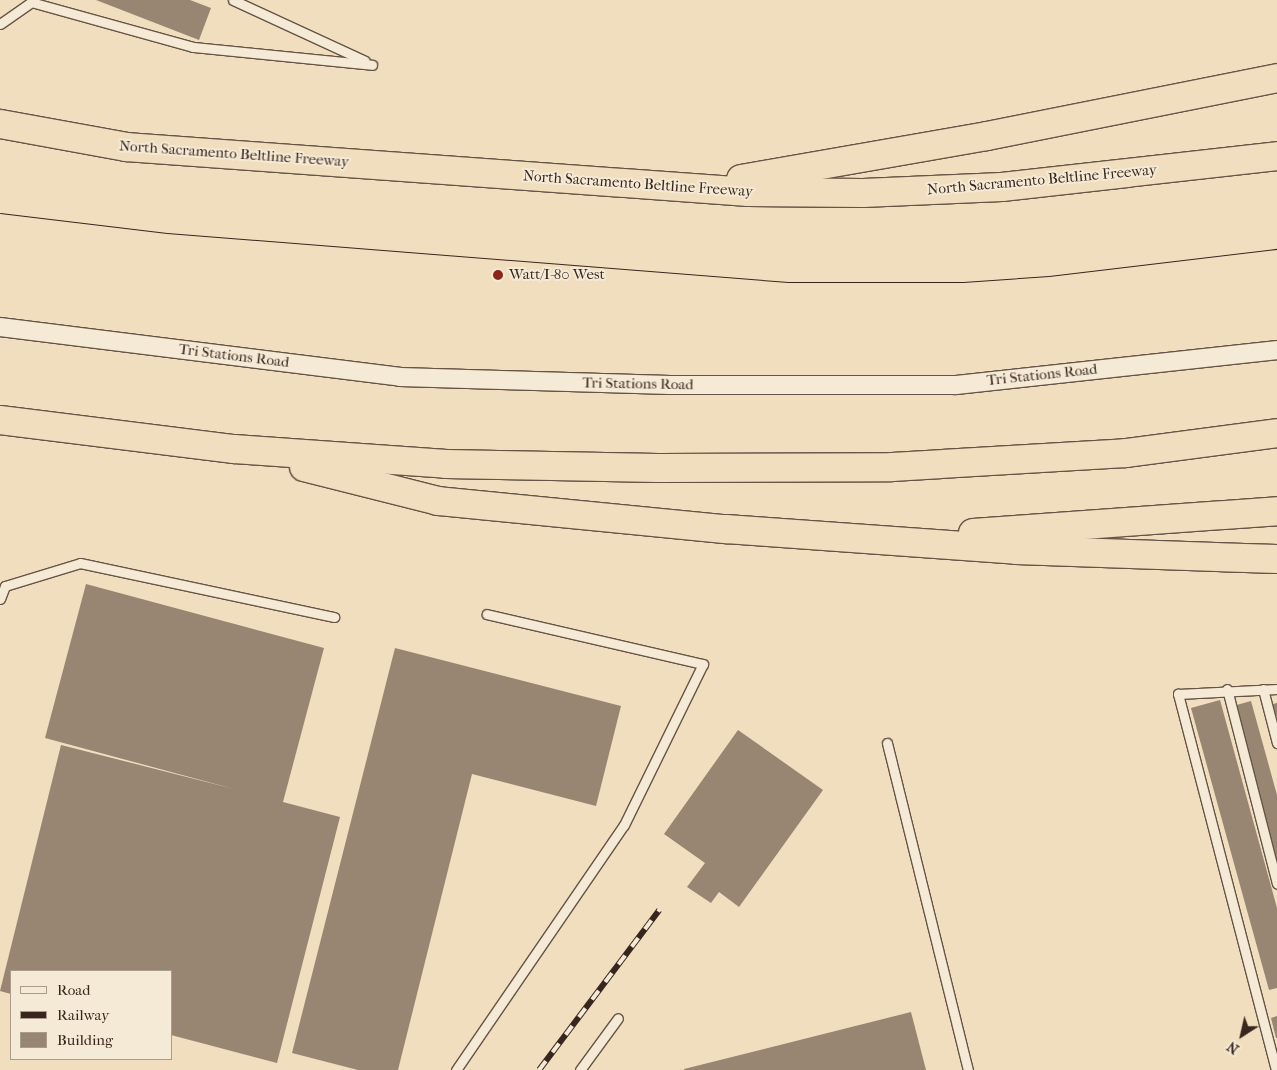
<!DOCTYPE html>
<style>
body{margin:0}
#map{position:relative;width:1277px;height:1070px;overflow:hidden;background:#f0debf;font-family:"IM FELL French Canon",serif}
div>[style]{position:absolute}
.building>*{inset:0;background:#988672}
.roads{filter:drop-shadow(1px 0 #665446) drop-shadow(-1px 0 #665446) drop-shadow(0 1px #665446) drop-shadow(0 -1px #665446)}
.service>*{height:9px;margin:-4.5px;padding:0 4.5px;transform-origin:4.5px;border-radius:4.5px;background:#f5ead5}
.minor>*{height:18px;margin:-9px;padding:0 9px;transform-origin:9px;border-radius:9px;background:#f5ead5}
.motorway>*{height:28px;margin:-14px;padding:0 14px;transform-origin:14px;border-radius:14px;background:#f0debf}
.tram>*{height:1px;margin:-0.5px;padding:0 0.5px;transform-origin:0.5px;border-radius:0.5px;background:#38261e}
.rail>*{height:5.5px;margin-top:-2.75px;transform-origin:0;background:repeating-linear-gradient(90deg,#f5ead5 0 11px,#38261e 0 22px);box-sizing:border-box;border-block:1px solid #38261e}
.dots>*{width:14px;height:14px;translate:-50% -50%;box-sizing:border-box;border:2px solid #f5ead5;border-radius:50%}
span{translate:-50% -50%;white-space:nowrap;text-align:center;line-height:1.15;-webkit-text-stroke:4px #f5ead5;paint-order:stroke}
.street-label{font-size:15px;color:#38261e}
.poi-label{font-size:15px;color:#38261e}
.left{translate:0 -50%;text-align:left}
.legend{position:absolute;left:10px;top:970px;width:162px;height:90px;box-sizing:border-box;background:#f5ead5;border:1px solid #a99c8c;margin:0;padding:6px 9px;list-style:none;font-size:15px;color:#38261e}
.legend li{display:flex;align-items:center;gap:10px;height:25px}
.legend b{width:25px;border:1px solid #a99c8c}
.north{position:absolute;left:1217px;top:1010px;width:50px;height:50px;-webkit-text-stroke:4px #f5ead5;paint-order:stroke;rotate:215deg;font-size:14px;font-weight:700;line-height:20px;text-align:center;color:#38261e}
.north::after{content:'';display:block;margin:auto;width:18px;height:22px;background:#38261e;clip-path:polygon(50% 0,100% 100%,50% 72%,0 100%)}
</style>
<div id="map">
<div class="building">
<i style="clip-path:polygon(96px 0,190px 0,211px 8px,199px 40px)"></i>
<i style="clip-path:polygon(86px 584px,324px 648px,283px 802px,340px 817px,277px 1063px,171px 1035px,171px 971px,11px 971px,11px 994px,0 991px,61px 745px,234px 789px,45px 738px)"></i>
<i style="clip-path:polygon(395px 648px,621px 706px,596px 806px,472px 774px,398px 1070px,358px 1070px,292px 1053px)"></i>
<i style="clip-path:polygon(1220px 700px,1277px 908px,1277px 988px,1269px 990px,1191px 708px)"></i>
<i style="clip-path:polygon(1251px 701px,1277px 795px,1277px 862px,1233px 706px)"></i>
<i style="clip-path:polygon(1277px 703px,1277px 716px,1276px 716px,1273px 704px)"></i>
<i style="clip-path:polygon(738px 730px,823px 790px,739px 907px,719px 892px,711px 903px,687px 887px,705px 863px,664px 834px)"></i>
<i style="clip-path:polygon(911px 1012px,926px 1070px,684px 1070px,684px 1069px)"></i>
<i style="clip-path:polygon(1277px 1016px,1277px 1038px,1276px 1038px,1271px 1018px)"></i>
</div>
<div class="roads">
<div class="service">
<i style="left:233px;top:0;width:145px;rotate:24.8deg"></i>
<i style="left:0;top:24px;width:38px;rotate:-35deg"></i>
<i style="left:31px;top:2px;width:168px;rotate:15.5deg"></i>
<i style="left:193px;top:47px;width:180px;rotate:5.7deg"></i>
<i style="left:0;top:599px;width:14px;rotate:-69deg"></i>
<i style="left:5px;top:586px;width:78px;rotate:-17deg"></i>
<i style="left:80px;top:563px;width:260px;rotate:12deg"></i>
<i style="left:1227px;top:689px;width:201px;rotate:75.6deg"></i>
<i style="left:1263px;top:689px;width:56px;rotate:75.5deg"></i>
<i style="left:887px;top:743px;width:337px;rotate:76.1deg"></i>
<i style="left:456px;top:1070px;width:297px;rotate:-55.6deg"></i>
<i style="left:624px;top:825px;width:179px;rotate:-63.9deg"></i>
<i style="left:703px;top:664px;width:222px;rotate:-167deg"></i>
<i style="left:580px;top:1070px;width:64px;rotate:-53.8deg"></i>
<i style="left:1276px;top:1070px;width:389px;rotate:-104.6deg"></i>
<i style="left:1178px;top:694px;width:99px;rotate:-2.9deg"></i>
</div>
<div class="minor">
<i style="left:0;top:327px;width:403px;rotate:7.1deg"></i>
<i style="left:400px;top:377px;width:270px;rotate:1.7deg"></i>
<i style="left:670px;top:385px;width:286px"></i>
<i style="left:956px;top:385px;width:323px;rotate:-6.2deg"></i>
</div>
<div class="motorway">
<i style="left:0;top:124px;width:128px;rotate:10.3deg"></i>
<i style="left:126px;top:147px;width:624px;rotate:4.14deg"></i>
<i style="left:748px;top:192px;width:115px;rotate:0.5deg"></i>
<i style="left:863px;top:193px;width:139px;rotate:-2.5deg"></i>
<i style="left:1002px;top:187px;width:277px;rotate:-6.4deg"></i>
<i style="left:741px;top:179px;width:250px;rotate:-9.9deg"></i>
<i style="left:987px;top:136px;width:296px;rotate:-11.3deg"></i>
<i style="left:0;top:420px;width:236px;rotate:7.1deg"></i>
<i style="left:234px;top:449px;width:213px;rotate:4deg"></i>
<i style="left:446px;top:464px;width:212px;rotate:1.1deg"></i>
<i style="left:658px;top:468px;width:234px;rotate:-0.2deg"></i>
<i style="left:892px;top:467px;width:234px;rotate:-3.4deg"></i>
<i style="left:1126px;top:453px;width:152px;rotate:-7.5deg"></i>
<i style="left:304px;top:467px;width:138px;rotate:14.2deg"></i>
<i style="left:438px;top:501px;width:289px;rotate:5.6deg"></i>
<i style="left:726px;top:529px;width:291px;rotate:4.1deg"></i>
<i style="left:1016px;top:550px;width:261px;rotate:2deg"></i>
<i style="left:973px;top:533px;width:305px;rotate:-4.1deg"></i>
</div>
</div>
<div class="tram">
<i style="left:0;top:213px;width:168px;rotate:6.8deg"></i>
<i style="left:167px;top:233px;width:623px;rotate:4.51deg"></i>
<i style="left:788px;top:282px;width:175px"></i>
<i style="left:963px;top:282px;width:86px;rotate:-4deg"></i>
<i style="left:1049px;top:276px;width:230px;rotate:-6.8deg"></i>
</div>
<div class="rail">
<i style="left:539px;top:1070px;width:200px;rotate:-53.1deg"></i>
</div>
<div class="dots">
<i style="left:498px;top:275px;background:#8f2418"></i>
</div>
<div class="street-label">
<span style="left:234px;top:154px;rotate:4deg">North Sacramento Beltline Freeway</span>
<span style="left:1042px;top:180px;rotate:-5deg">North Sacramento Beltline Freeway</span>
<span style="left:638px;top:184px;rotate:4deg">North Sacramento Beltline Freeway</span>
<span style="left:234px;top:356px;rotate:7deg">Tri Stations Road</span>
<span style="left:1042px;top:375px;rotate:-6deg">Tri Stations Road</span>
<span style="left:638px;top:384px;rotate:1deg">Tri Stations Road</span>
</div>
<div class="poi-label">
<span class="left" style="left:509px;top:275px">Watt/I-80 West</span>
</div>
<ul class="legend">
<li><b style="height:6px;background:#f5ead5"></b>Road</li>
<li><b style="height:6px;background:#38261e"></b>Railway</li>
<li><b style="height:14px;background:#988672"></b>Building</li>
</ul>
<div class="north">N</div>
</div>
